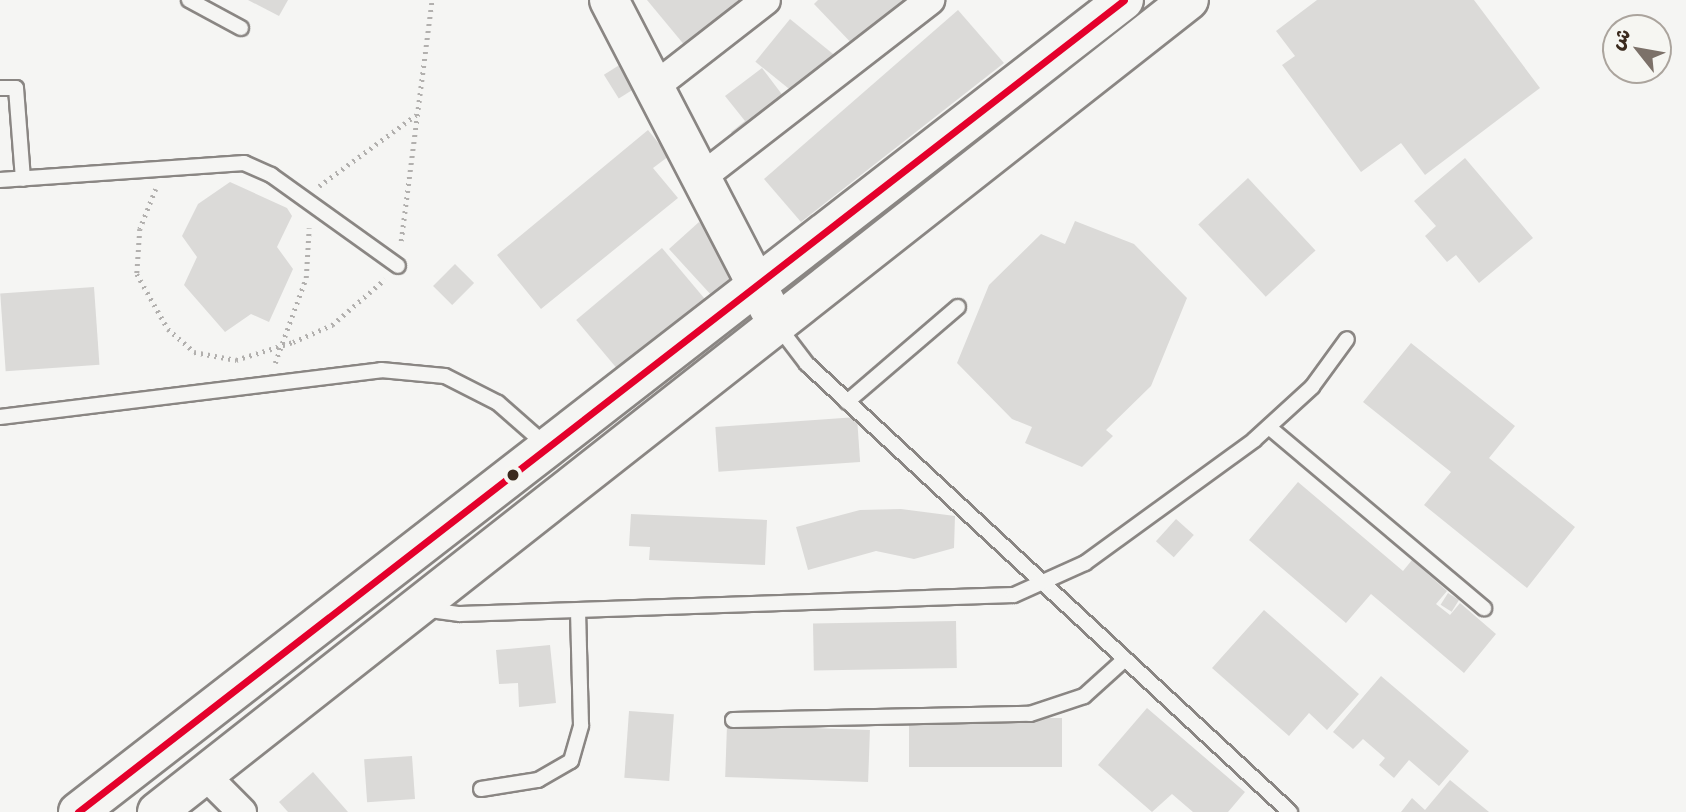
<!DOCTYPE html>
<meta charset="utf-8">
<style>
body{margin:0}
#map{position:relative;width:1686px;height:812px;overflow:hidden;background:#f5f5f3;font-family:"Comic Neue","Playpen Sans Arabic",sans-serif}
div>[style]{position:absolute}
.building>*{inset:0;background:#dbdad8;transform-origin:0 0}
.path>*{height:4.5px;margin-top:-2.25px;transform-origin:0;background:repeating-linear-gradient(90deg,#b2b0ae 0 2px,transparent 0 7px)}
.roads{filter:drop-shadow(2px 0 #8a8683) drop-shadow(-2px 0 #8a8683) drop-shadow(0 2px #8a8683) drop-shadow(0 -2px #8a8683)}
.lane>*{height:14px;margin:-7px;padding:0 7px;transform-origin:7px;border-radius:7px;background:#f5f5f3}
.street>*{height:28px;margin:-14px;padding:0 14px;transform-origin:14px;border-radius:14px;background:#f5f5f3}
.secondary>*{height:38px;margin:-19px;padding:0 19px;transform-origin:19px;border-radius:19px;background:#f5f5f3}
.bus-1>*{height:7px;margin:-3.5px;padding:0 3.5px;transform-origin:3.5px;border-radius:3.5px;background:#e4002b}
.dots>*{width:19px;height:19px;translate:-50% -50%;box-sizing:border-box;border:4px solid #f6f6f2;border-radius:50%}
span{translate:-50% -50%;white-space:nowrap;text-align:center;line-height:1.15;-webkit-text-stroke:7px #f6f6f2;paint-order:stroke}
.north{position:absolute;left:1602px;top:14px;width:70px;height:70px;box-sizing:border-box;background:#f6f6f2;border:2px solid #aba49d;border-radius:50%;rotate:301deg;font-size:19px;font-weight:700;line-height:28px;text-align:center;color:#3b2a1e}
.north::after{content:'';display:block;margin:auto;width:24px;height:32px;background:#7c7169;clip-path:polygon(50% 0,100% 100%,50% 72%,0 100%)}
</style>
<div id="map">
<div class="building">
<i style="clip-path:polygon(248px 0,288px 0,279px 16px)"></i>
<i style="clip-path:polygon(647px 0,744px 0,686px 47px)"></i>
<i style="clip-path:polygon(818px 0,911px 0,858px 50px,814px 4px)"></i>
<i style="clip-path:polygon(1317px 0,1474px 0,1540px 88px,1425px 175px,1401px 143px,1361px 172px,1282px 65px,1295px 56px,1276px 31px)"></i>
<i style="clip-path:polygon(958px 10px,1004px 63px,801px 222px,764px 179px)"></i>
<i style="left:790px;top:19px;width:59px;height:55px;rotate:39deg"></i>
<i style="left:637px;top:54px;width:28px;height:39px;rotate:58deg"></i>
<i style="clip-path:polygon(762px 68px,793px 109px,743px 148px,731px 132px,745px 121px,725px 96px)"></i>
<i style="clip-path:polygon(648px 130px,669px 156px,653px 168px,678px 198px,541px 309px,497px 255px)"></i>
<i style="clip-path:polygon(1465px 158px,1533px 238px,1479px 283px,1456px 255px,1447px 262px,1425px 236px,1436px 226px,1414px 201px)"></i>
<i style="left:1248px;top:178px;width:99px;height:68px;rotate:47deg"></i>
<i style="clip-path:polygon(230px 182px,287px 208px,292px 216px,277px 247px,293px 269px,269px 322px,251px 314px,225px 332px,184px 285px,197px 257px,182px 236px,198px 204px)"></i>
<i style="clip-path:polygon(1075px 221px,1134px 244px,1187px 298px,1151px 386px,1106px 430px,1113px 436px,1082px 467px,1025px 443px,1032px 427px,1012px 419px,957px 363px,989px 285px,1041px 234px,1065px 244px)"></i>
<i style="clip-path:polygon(699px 222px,741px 254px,725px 269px,733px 279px,713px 297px,669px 249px)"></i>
<i style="left:662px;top:248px;width:67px;height:112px;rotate:50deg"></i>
<i style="left:455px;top:264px;width:27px;height:31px;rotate:45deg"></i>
<i style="left:94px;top:287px;width:78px;height:94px;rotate:86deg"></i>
<i style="clip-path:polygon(1411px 343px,1515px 426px,1489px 458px,1575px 527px,1527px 588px,1424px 505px,1451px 472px,1363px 402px)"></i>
<i style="left:857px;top:417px;width:45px;height:142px;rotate:86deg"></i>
<i style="clip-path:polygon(1298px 482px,1403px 571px,1412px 560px,1447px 591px,1436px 604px,1450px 615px,1460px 603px,1496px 634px,1464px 673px,1371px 594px,1346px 623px,1249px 540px)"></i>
<i style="clip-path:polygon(901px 509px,955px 516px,954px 548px,914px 559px,876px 551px,808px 570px,796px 527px,860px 510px)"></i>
<i style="clip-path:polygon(631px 514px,767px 520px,765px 565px,649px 560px,650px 547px,629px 546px)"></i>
<i style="left:1176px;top:519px;width:24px;height:30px;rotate:42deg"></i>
<i style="left:1448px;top:593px;width:13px;height:14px;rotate:32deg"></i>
<i style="clip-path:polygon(1264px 610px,1359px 694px,1327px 730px,1309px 713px,1289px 736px,1212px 668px)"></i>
<i style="left:956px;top:621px;width:47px;height:143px;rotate:89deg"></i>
<i style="clip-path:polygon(550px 645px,556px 703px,519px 707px,518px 683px,499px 684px,496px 650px)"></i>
<i style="clip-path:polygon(1381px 676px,1469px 751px,1439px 786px,1409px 760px,1394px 778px,1379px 765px,1385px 758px,1363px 739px,1353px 749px,1333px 732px)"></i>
<i style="clip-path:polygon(1147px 708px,1245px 792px,1228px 812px,1193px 812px,1172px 794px,1152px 812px,1098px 765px)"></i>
<i style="left:629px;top:711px;width:45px;height:67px;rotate:4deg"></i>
<i style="left:909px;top:718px;width:153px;height:49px"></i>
<i style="left:727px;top:725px;width:143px;height:52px;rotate:2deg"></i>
<i style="left:412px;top:756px;width:43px;height:48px;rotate:86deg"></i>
<i style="clip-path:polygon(313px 772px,348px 812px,288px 812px,279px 802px)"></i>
<i style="clip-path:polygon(1450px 780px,1489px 812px,1401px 812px,1412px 798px,1425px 810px)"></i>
</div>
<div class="path">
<i style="left:319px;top:186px;width:120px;rotate:-36.2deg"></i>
<i style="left:156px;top:189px;width:43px;rotate:111.8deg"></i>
<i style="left:140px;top:229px;width:45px;rotate:93.8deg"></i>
<i style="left:137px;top:274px;width:63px;rotate:60.6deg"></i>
<i style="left:168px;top:329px;width:35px;rotate:41deg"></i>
<i style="left:194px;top:352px;width:43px;rotate:10.8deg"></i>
<i style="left:236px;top:360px;width:60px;rotate:-17.5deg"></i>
<i style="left:293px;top:342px;width:43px;rotate:-23.6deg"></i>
<i style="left:332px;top:325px;width:70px;rotate:-41deg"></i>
<i style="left:401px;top:241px;width:243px;rotate:-82.7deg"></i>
<i style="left:275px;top:363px;width:90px;rotate:-70deg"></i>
<i style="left:306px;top:278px;width:50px;rotate:-86.6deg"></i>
</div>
<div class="roads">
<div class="lane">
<i style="left:189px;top:0;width:59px;rotate:28.3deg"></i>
<i style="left:0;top:88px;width:16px"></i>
<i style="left:16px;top:88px;width:91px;rotate:85.6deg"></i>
<i style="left:0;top:180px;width:245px;rotate:-4deg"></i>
<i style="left:244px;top:163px;width:30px;rotate:24deg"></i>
<i style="left:271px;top:175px;width:156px;rotate:35.6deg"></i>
<i style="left:778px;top:326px;width:48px;rotate:52.7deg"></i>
<i style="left:807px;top:364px;width:659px;rotate:42.85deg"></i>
<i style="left:847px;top:402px;width:146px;rotate:-40.6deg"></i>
<i style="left:0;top:417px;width:384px;rotate:-7deg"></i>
<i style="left:381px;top:370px;width:64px;rotate:5.4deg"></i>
<i style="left:445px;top:376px;width:59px;rotate:27deg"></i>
<i style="left:498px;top:403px;width:65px;rotate:41.3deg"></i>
<i style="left:1270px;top:428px;width:280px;rotate:40.1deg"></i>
<i style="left:423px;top:609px;width:37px;rotate:8deg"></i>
<i style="left:460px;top:614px;width:554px;rotate:-1.96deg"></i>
<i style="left:1014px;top:595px;width:78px;rotate:-24.3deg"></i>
<i style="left:1085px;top:563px;width:209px;rotate:-36deg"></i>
<i style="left:1254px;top:440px;width:79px;rotate:-42.4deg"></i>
<i style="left:1312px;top:387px;width:59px;rotate:-53.9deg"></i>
<i style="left:733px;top:720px;width:297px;rotate:-1.2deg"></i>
<i style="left:1030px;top:714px;width:57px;rotate:-18.4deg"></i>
<i style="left:1084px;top:696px;width:55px;rotate:-42.1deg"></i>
<i style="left:481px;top:789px;width:58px;rotate:-9deg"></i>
<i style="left:538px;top:780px;width:38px;rotate:-30deg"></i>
<i style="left:571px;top:761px;width:37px;rotate:-74deg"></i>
<i style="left:581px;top:725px;width:114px;rotate:-91.5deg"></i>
</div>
<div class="street">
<i style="left:653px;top:88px;width:143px;rotate:-37.9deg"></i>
<i style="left:702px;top:177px;width:289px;rotate:-37.8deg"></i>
<i style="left:206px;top:776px;width:51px;rotate:45deg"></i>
</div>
<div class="secondary">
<i style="left:609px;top:0;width:348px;rotate:62.6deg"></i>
<i style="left:78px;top:812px;width:1324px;rotate:-37.82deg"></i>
<i style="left:157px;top:812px;width:1313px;rotate:-38.2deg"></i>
</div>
</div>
<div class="bus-1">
<i style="left:78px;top:812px;width:1324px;rotate:-37.82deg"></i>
</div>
<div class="dots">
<i style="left:513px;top:475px;background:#3b2a1e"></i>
</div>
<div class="north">ش</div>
</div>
